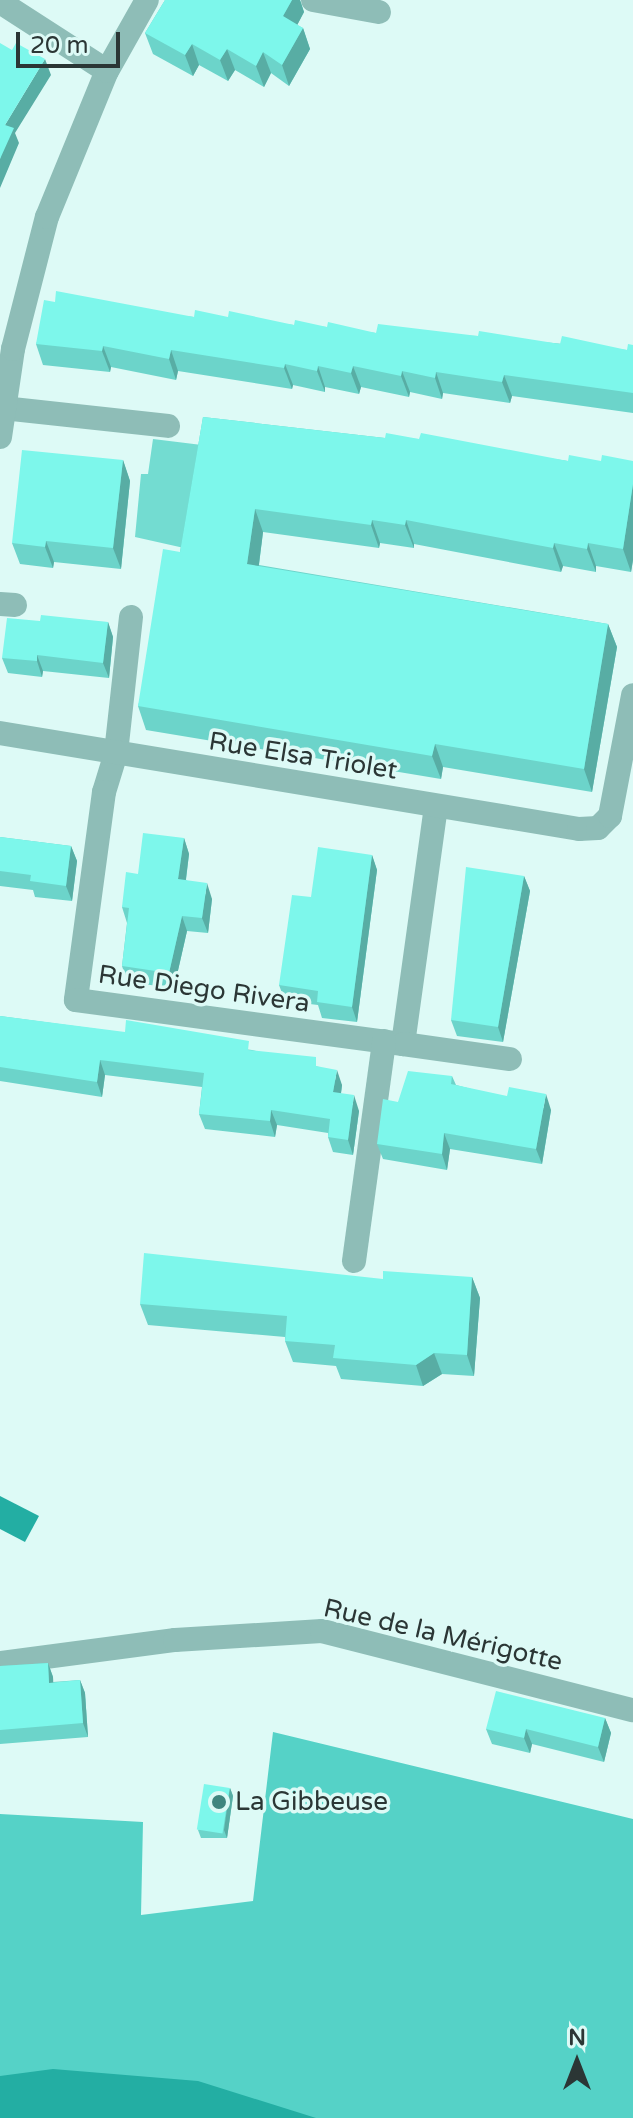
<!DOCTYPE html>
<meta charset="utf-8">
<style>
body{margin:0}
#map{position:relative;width:633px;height:2118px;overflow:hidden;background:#ddfaf6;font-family:"Varela Round",sans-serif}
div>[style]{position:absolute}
.green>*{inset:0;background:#73dcd1}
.forest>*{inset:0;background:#55d2c7}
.water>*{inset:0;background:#23aea3}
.minor>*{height:24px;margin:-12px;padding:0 12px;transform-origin:12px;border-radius:12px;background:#8ebdb7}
.wall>*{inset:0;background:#6cd4ca}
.shaded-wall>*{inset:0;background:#58ada4}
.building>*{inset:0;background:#7df7eb;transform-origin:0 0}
.dots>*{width:22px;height:22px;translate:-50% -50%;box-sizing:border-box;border:4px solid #ddfaf6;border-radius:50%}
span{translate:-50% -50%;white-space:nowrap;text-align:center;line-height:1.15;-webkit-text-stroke:7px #ddfaf6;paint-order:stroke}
.street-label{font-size:26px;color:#2b3635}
.poi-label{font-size:26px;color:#2b3635}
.left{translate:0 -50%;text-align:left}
.north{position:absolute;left:537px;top:2022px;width:80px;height:80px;-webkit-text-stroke:6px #ddfaf6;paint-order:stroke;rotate:0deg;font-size:22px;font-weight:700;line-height:32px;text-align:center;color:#2b3635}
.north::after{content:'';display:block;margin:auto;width:28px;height:36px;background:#2b3635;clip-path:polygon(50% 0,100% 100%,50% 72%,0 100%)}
.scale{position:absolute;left:16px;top:32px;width:104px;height:36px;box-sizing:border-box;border:4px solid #2b3635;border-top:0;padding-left:10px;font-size:24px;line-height:28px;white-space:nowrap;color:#2b3635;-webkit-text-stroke:6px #ddfaf6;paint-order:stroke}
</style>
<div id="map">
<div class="green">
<i style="clip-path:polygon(153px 439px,210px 446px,193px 550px,135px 537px,141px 474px,148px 474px)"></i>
</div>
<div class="forest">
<i style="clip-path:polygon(273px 1732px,633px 1819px,633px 2118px,0 2118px,0 1814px,143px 1822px,141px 1915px,253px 1901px)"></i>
</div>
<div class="water">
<i style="clip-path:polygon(0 1496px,39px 1516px,25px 1542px,0 1529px)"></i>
<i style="clip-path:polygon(53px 2069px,198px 2081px,316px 2118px,0 2118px,0 2076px)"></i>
</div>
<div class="minor">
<i style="left:313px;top:0;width:67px;rotate:10.3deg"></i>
<i style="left:0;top:2px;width:127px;rotate:32.8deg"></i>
<i style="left:3px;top:408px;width:166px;rotate:6.2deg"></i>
<i style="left:0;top:437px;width:89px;rotate:-81.6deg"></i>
<i style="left:13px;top:349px;width:136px;rotate:-75.6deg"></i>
<i style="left:47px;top:217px;width:158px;rotate:-67.7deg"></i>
<i style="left:107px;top:71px;width:81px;rotate:-60.6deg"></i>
<i style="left:0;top:604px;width:15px;rotate:4deg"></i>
<i style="left:131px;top:617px;width:137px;rotate:96.3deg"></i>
<i style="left:116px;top:753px;width:41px;rotate:107.1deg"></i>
<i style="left:104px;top:792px;width:210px;rotate:97.7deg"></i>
<i style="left:76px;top:1000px;width:330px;rotate:7.7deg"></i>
<i style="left:403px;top:1044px;width:240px;rotate:-82.1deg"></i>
<i style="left:0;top:733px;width:587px;rotate:9.41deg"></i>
<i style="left:579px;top:829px;width:19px;rotate:-3deg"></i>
<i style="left:598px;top:828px;width:17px;rotate:-45deg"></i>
<i style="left:610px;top:816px;width:123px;rotate:-79.2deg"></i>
<i style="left:403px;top:1044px;width:108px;rotate:8deg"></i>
<i style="left:354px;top:1261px;width:222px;rotate:-82.2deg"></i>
<i style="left:0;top:1663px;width:177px;rotate:-7.5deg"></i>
<i style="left:175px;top:1640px;width:147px;rotate:-3.5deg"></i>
<i style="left:322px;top:1631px;width:321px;rotate:14.3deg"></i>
</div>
<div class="wall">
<i style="clip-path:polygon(165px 0,300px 0,304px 12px,297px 25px,303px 28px,310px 49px,289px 86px,271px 73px,264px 87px,235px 70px,228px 81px,199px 65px,193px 76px,153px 54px,145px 33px)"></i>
<i style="clip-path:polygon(55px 302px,194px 317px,228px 317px,294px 325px,327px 327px,376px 333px,478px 336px,627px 350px,633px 345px,633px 413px,512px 396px,510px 403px,443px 393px,442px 399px,410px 392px,409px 397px,361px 387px,359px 394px,325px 387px,325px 392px,293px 385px,292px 389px,178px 371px,176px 380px,111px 367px,110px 372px,43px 365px,36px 344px)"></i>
<i style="clip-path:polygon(203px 417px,385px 438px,419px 439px,568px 461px,633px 461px,633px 560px,631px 572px,596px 566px,596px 572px,563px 566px,561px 572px,414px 544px,414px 548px,380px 543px,379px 548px,263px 532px,259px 565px,608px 624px,617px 647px,592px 792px,443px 767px,441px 779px,146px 730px,138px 706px,180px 552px)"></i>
<i style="clip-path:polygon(123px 460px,130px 481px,121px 569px,54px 562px,53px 568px,20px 564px,12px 543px)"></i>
<i style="clip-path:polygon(40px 621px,108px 622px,113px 637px,109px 678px,43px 671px,42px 677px,8px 673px,2px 658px)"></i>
<i style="clip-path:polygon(0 837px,71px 846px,77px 861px,72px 901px,35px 897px,33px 890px,0 886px)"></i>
<i style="clip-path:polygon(184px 838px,189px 854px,186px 880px,212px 899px,208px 933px,187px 931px,174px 988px,127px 982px,122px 966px,127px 923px,122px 907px,138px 874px)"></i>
<i style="clip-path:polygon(372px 855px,377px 870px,357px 1022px,322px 1018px,318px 1005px,285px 1001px,279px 985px)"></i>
<i style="clip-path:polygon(524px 876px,530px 891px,503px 1042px,457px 1036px,451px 1020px)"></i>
<i style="clip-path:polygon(0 1016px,252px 1050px,319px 1067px,342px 1085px,341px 1094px,359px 1111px,353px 1155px,333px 1152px,328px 1137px,328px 1133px,277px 1125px,275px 1137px,205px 1129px,199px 1114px,202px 1087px,105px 1075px,102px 1097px,0 1081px)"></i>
<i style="clip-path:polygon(452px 1076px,456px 1085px,551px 1110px,542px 1164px,450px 1149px,447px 1170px,383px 1159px,377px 1144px,398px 1102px)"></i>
<i style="clip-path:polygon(472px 1277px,480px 1298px,474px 1376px,442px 1374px,423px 1386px,341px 1379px,336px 1366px,293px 1362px,285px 1341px,285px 1337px,148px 1325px,140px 1304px,383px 1279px)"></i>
<i style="clip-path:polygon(48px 1663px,53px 1677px,53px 1682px,80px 1680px,85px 1693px,88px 1737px,0 1744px,0 1666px)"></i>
<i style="clip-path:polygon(605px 1718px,611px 1733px,604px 1762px,532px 1744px,530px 1753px,492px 1744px,486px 1729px)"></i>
<i style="clip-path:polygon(230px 1788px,233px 1796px,227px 1838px,201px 1838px,198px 1830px)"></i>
</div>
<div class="shaded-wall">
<i style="clip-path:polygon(292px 0,300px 0,304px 12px,291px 37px,283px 16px)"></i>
<i style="clip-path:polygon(303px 28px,310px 49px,289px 86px,282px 65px)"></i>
<i style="clip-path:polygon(192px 44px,199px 65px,193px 76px,185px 55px)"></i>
<i style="clip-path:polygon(227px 49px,235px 70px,228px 81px,220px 60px)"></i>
<i style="clip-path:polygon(263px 52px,271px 73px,264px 87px,256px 66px)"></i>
<i style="clip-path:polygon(45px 59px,51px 75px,15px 133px,19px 143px,0 188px,0 159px,5px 125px)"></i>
<i style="clip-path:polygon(103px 346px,111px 367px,110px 372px,102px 351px)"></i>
<i style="clip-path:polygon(171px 350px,178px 371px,176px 380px,169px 359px)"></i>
<i style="clip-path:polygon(285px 364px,293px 385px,292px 389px,284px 368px)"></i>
<i style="clip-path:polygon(318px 366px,325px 387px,325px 392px,317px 371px)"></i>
<i style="clip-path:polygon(353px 366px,361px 387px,359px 394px,351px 373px)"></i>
<i style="clip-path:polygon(402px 371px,410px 392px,409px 397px,401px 376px)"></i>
<i style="clip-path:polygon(436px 372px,443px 393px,442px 399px,435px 378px)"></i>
<i style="clip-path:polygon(504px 375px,512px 396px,510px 403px,502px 382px)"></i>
<i style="clip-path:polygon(123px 460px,130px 481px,121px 569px,113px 548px)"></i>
<i style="clip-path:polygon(633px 484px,633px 560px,631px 572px,623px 549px)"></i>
<i style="clip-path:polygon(255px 509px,263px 532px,256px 587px,247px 564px)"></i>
<i style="clip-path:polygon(372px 520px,380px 543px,379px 548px,371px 525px)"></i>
<i style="clip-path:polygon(406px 520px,414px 544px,414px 548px,405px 525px)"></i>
<i style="clip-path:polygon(46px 541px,54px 562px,53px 568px,45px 547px)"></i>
<i style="clip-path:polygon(554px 543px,563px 566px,561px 572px,553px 548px)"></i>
<i style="clip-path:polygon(588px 543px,596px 566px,596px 572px,587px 549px)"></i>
<i style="clip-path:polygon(108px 622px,113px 637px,109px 678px,103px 663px)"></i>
<i style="clip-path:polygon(608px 624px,617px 647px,592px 792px,584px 769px)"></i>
<i style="clip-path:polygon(37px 655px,43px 671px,42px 677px,37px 661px)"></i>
<i style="clip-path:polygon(435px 744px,443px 767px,441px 779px,432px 756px)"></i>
<i style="clip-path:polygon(184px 838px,189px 854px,184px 894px,178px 879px)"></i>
<i style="clip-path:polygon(71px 846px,77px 861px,72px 901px,66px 886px)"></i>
<i style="clip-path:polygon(372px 855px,377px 870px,357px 1022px,352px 1007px)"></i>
<i style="clip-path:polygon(524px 876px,530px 891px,503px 1042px,498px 1027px)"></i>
<i style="clip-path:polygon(207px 883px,212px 899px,208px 933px,202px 918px)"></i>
<i style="clip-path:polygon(182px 916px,187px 931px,174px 988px,169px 973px)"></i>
<i style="clip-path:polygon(100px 1060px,105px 1075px,102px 1097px,97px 1082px)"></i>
<i style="clip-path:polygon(337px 1070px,342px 1085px,339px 1108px,333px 1092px)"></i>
<i style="clip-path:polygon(546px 1094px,551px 1110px,542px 1164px,536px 1149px)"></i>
<i style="clip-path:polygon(354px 1095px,359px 1111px,353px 1155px,348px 1140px)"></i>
<i style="clip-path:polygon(271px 1110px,277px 1125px,275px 1137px,270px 1121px)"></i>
<i style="clip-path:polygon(444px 1133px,450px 1149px,447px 1170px,442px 1154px)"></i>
<i style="clip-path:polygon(472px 1277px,480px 1298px,474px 1376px,467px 1355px)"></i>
<i style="clip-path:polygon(434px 1353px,442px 1374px,423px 1386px,416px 1365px)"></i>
<i style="clip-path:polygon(48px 1663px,53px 1677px,54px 1696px,49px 1683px)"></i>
<i style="clip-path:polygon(80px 1680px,85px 1693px,88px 1737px,83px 1723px)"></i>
<i style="clip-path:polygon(605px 1718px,611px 1733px,604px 1762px,598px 1747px)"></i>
<i style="clip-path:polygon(526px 1729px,532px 1744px,530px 1753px,524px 1738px)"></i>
<i style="clip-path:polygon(230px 1788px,233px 1796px,227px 1838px,224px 1830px)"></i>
</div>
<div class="building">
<i style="clip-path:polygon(165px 0,292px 0,283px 16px,303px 28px,282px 65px,263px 52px,256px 66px,227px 49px,220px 60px,192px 44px,185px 55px,145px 33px)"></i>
<i style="clip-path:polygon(0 43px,12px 50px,16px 43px,45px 59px,5px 125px,14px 128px,0 159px)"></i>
<i style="clip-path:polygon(56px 291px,194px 317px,195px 310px,228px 317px,229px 311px,294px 325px,295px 320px,327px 327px,328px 322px,376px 333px,378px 324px,478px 336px,479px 331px,560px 344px,562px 336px,627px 350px,628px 344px,633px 345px,633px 393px,504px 375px,502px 382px,436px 372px,435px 378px,402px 371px,401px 376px,353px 366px,351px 373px,318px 366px,317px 371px,285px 364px,284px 368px,171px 350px,169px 359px,103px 346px,102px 351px,36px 344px,44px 300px,55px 302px)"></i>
<i style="clip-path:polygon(203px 417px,385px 438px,386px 433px,419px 439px,421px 433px,568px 461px,569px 455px,601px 461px,602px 455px,633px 461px,633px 484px,623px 549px,588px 543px,587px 549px,554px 543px,553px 548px,406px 520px,405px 525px,372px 520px,371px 525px,255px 509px,247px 564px,608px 624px,584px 769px,435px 744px,432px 756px,138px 706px,163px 549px,180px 552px)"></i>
<i style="clip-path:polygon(22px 450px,123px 460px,113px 548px,46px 541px,45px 547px,12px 543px)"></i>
<i style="clip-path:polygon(41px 615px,108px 622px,103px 663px,37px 655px,37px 661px,2px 658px,7px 618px,40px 621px)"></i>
<i style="clip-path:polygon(143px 833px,184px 838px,178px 879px,207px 883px,202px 918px,182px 916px,169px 973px,122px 966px,129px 908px,122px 907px,126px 872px,138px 874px)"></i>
<i style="clip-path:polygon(0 837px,71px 846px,66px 886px,30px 881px,31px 875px,0 871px)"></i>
<i style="clip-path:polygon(318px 847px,372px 855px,352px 1007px,317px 1002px,318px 991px,279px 985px,292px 895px,311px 897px)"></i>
<i style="clip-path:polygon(466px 867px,524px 876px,498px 1027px,451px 1020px)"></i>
<i style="clip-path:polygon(0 1016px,125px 1032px,126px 1020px,249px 1041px,248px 1050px,316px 1057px,316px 1066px,337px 1070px,333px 1092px,354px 1095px,348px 1140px,328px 1137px,330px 1119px,271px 1110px,270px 1121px,199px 1114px,204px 1073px,100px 1060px,97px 1082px,0 1067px)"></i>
<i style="clip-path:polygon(408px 1071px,452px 1076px,451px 1084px,507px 1096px,509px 1087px,546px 1094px,536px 1149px,444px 1133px,442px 1154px,377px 1144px,383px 1099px,398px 1102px)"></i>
<i style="clip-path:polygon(144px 1253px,383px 1279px,383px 1271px,472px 1277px,467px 1355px,434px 1353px,416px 1365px,333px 1358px,335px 1345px,285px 1341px,287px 1316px,140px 1304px)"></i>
<i style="clip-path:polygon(48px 1663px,49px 1683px,80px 1680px,83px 1723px,0 1730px,0 1666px)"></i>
<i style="clip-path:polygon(496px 1691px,605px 1718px,598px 1747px,526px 1729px,524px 1738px,486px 1729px)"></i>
<i style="left:204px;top:1784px;width:26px;height:46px;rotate:9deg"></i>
</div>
<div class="dots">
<i style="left:219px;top:1802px;background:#40867f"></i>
</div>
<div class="street-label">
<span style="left:303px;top:756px;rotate:9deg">Rue Elsa Triolet</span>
<span style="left:204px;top:989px;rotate:8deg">Rue Diego Rivera</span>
<span style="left:443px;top:1635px;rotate:13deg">Rue de la Mérigotte</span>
</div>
<div class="poi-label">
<span class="left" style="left:235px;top:1802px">La Gibbeuse</span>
</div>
<div class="north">N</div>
<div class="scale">20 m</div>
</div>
